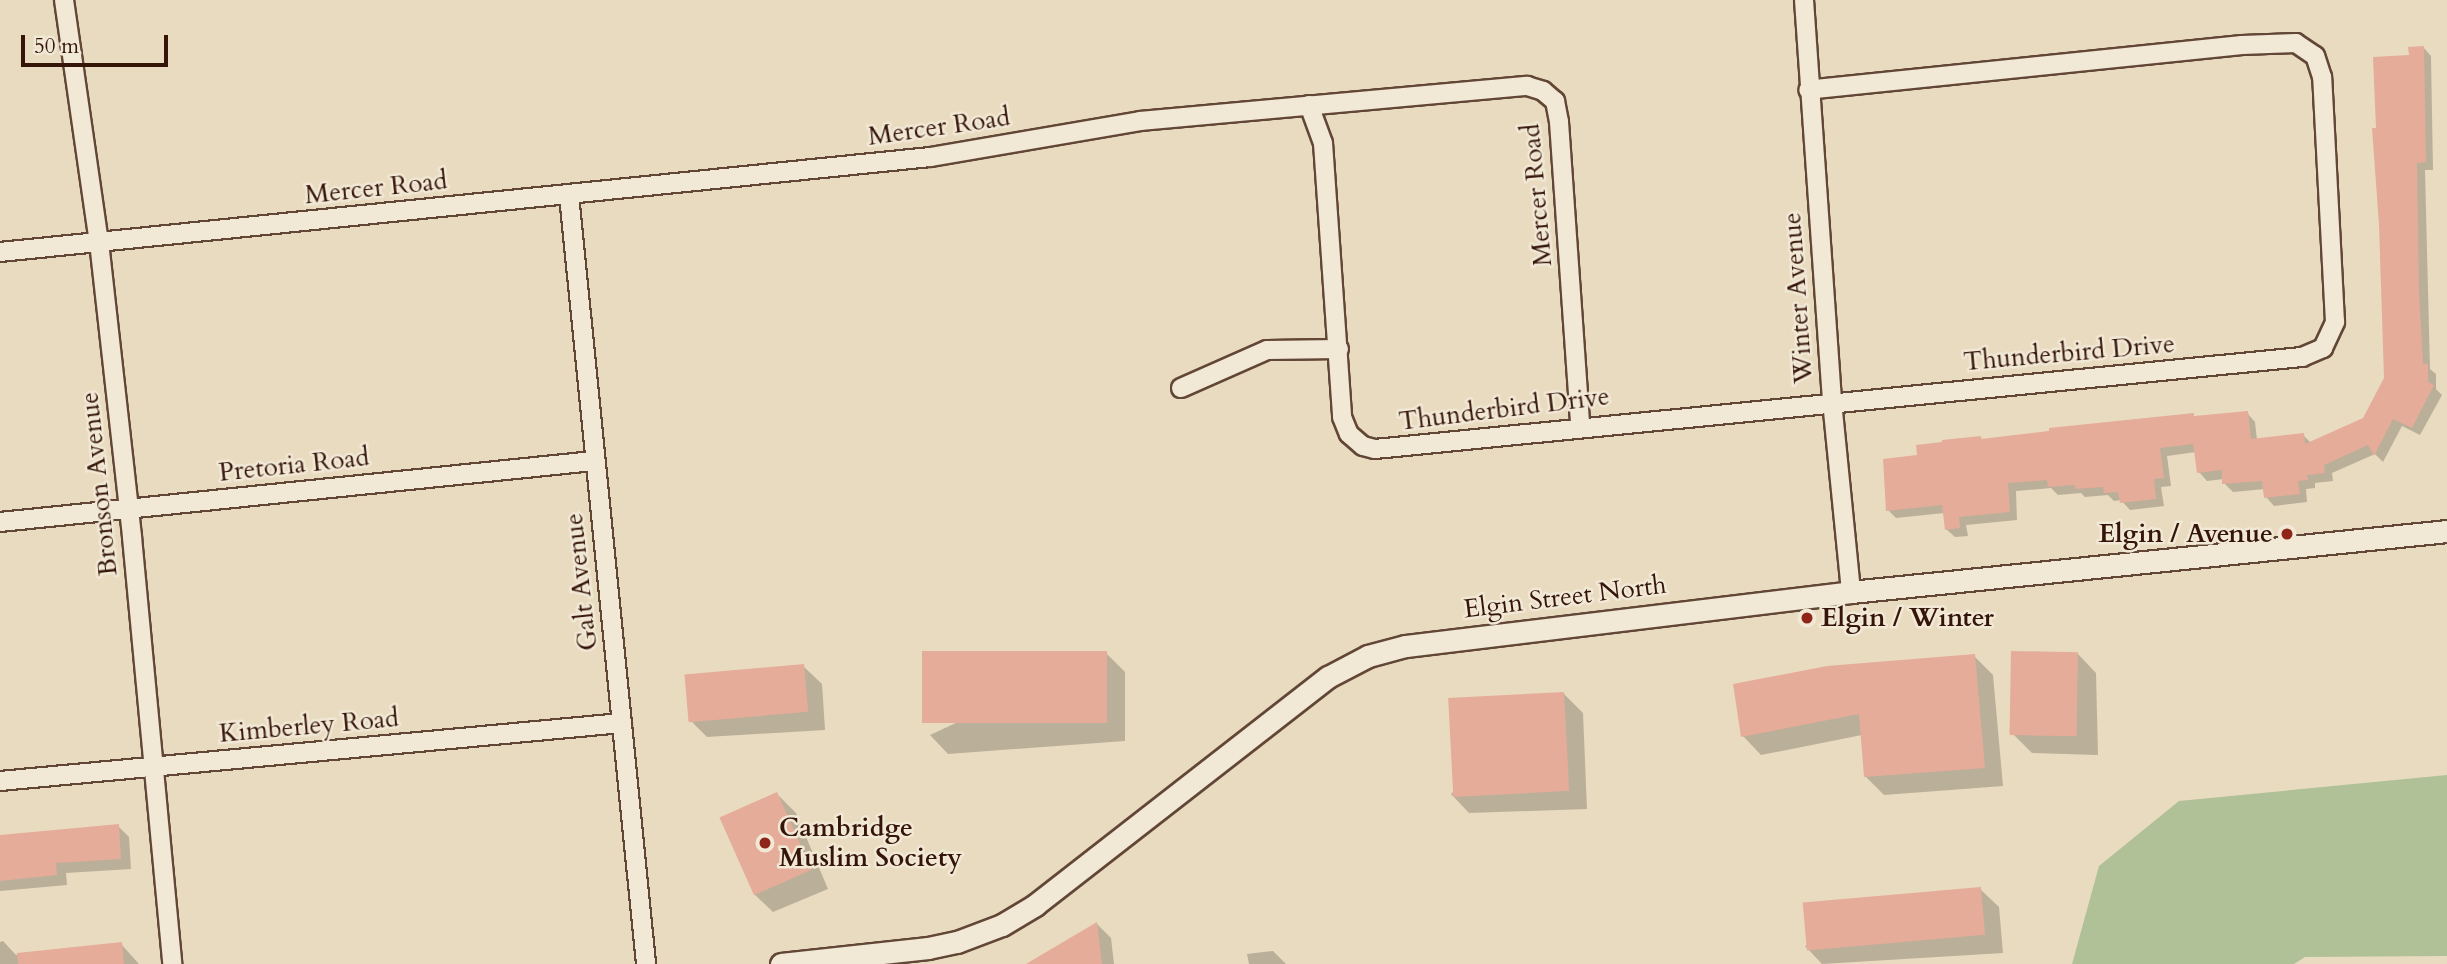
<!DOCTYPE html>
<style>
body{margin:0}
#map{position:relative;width:2447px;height:964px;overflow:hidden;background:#e9dbc0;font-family:Cardo,serif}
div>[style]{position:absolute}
.green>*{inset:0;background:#b0c197}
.shadow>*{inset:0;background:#0003}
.building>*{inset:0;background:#e5ac9a;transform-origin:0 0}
.roads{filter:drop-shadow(2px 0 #624636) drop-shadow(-2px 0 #624636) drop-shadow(0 2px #624636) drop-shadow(0 -2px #624636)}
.minor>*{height:18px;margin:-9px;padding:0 9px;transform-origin:9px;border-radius:9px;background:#f1e8d6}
.tertiary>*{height:21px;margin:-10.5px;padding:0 10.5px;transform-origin:10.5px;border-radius:10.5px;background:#f1e8d6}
.dots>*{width:19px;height:19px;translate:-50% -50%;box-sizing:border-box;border:4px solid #f1e8d6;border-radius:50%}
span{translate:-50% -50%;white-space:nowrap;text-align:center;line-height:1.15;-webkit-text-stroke:5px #f1e8d6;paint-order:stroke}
.street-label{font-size:26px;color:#351508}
.poi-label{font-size:26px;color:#351508;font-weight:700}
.right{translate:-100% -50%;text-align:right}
.left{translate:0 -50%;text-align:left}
.scale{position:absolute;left:21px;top:35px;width:147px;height:32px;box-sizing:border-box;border:4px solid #351508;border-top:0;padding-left:9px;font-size:21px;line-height:24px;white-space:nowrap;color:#351508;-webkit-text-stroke:5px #f1e8d6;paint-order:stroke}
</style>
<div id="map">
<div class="green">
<i style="clip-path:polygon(2447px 775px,2447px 956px,2305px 957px,2294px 964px,2072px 964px,2099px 866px,2179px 801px)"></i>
</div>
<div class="shadow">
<i style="clip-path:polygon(2423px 47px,2431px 56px,2433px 170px,2425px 170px,2430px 369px,2436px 374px,2436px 389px,2442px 395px,2420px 435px,2402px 426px,2383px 462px,2375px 454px,2332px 473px,2333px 481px,2315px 483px,2315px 488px,2306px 489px,2307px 502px,2274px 506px,2266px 497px,2265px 489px,2233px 492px,2224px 483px,2224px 479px,2207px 481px,2199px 472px,2196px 452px,2167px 456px,2171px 486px,2161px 487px,2164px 506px,2130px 510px,2121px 500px,2114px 501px,2108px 495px,2085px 497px,2081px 493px,2058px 495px,2051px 488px,2016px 491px,2017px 520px,1966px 525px,1968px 536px,1955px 537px,1946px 529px,1944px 513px,1896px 518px,1888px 510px,1919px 456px,1980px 437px,1983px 440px,2193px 415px,2196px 418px,2247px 413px,2255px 422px,2257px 440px,2303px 435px,2311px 443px,2364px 419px,2386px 379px,2378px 130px,2410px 56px)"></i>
<i style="clip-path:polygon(1106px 653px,1125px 672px,1125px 741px,948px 754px,930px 735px)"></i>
<i style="clip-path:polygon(2078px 654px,2096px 673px,2098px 755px,2032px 753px,2014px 735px)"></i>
<i style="clip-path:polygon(1974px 656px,1993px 675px,2003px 786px,1884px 795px,1865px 776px,1862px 735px,1761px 755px,1743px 736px)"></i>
<i style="clip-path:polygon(803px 666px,822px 684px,825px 730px,707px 737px,688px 718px)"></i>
<i style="clip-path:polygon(1564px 694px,1583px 713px,1587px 809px,1469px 813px,1451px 794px)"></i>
<i style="clip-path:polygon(777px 794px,796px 813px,828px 889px,773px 912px,754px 894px)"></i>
<i style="clip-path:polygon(118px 826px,129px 837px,131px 869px,66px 873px,67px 885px,0 891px,0 838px)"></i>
<i style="clip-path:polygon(1980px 889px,1999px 907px,2003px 953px,1822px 964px,1805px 946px)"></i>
<i style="clip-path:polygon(1097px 924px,1111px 938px,1114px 964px,1029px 964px)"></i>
<i style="clip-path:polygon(3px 941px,16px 955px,121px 944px,139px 964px,0 964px,0 942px)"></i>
<i style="clip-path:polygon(1273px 951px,1286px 964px,1249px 964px,1247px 954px)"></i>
</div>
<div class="building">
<i style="clip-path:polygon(2424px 46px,2426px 162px,2417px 163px,2419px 293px,2423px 364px,2428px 364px,2428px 382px,2434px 385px,2412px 428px,2393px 419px,2374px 456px,2368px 445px,2324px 465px,2325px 473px,2307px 475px,2308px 480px,2298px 481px,2300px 494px,2264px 498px,2262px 481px,2222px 484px,2222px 470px,2197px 473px,2193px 444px,2160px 448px,2164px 478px,2154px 479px,2156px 499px,2120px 503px,2118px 492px,2104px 493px,2103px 487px,2075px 489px,2075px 485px,2048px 487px,2047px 480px,2008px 483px,2010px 512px,1959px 517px,1960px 528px,1945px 530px,1942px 505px,1886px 511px,1883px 459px,1917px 455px,1916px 445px,1942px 442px,1942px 440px,1981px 436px,1981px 439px,2049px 431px,2049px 428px,2194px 413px,2194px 416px,2248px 411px,2251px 439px,2304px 433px,2305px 444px,2363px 418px,2384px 378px,2379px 225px,2372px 128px,2376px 128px,2373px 57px,2409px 55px,2408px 47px)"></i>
<i style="left:1107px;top:651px;width:72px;height:185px;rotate:90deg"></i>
<i style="left:2011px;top:651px;width:67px;height:84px;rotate:1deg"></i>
<i style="clip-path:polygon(1975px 654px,1985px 768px,1864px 777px,1859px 714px,1741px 737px,1733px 684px,1827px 666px)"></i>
<i style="left:804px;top:664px;width:48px;height:120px;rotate:85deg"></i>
<i style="left:1564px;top:692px;width:99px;height:116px;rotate:87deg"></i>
<i style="left:777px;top:792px;width:85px;height:63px;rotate:66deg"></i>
<i style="clip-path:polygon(119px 824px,121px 859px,56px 863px,57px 875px,0 881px,0 835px)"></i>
<i style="left:1981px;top:887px;width:48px;height:179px;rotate:85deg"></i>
<i style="clip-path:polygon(1097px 922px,1102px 964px,1026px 964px)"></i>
<i style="clip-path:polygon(122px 942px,124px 964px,18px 964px,17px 953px)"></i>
</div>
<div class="roads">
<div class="minor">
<i style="left:64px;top:0;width:245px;rotate:81.8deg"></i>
<i style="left:99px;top:242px;width:297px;rotate:83.6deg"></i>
<i style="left:132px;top:537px;width:429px;rotate:84.6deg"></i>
<i style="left:1804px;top:0;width:402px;rotate:86deg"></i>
<i style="left:1832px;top:401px;width:192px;rotate:84.3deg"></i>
<i style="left:1309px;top:105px;width:40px;rotate:69.8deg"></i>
<i style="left:1323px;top:143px;width:275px;rotate:86deg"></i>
<i style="left:1342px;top:417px;width:18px;rotate:68deg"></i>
<i style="left:1349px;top:434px;width:18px;rotate:41deg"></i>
<i style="left:1363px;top:446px;width:12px;rotate:14deg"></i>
<i style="left:1375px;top:449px;width:932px;rotate:-5.67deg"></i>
<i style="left:2302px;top:357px;width:23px;rotate:-23deg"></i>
<i style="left:2323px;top:348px;width:29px;rotate:-65deg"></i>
<i style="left:2335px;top:322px;width:245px;rotate:-93deg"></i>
<i style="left:2322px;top:77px;width:22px;rotate:-108deg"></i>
<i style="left:2315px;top:56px;width:23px;rotate:-146deg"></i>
<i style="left:2296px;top:43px;width:54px;rotate:177.9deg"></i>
<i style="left:2242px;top:45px;width:436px;rotate:174.1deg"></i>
<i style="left:569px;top:195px;width:773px;rotate:84.28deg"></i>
<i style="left:0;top:252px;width:935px;rotate:-5.83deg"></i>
<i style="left:930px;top:157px;width:213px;rotate:-9.7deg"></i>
<i style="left:1140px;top:121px;width:389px;rotate:-5.2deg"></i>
<i style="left:1527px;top:86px;width:17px;rotate:17deg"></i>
<i style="left:1543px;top:91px;width:16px;rotate:40deg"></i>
<i style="left:1555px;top:101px;width:21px;rotate:79deg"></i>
<i style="left:1559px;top:122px;width:305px;rotate:86deg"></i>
<i style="left:1181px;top:388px;width:94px;rotate:-23.8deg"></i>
<i style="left:1267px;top:350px;width:72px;rotate:-0.8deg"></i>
<i style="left:0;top:522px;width:596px;rotate:-5.87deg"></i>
<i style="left:0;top:781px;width:625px;rotate:-5.33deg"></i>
</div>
<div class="tertiary">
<i style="left:781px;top:964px;width:148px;rotate:-6.2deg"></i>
<i style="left:928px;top:948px;width:30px;rotate:-12deg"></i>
<i style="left:957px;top:942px;width:48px;rotate:-20.7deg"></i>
<i style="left:1002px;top:925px;width:39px;rotate:-31deg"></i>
<i style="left:1035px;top:905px;width:371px;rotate:-37.9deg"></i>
<i style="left:1328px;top:677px;width:45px;rotate:-27.7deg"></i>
<i style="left:1368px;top:656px;width:39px;rotate:-15deg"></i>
<i style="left:1406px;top:646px;width:448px;rotate:-6.9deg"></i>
<i style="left:1851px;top:592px;width:599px;rotate:-5.84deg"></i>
</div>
</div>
<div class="dots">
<i style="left:2287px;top:534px;background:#8f2418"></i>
<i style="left:1807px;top:618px;background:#8f2418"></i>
<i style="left:765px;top:843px;background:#8f2418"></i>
</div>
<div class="street-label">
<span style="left:939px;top:127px;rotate:-8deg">Mercer Road</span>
<span style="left:376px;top:188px;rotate:-6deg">Mercer Road</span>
<span style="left:1537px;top:195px;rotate:-95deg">Mercer Road</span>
<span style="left:1798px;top:298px;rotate:-94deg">Winter Avenue</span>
<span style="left:2069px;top:353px;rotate:-5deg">Thunderbird Drive</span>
<span style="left:1504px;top:409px;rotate:-7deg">Thunderbird Drive</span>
<span style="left:294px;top:465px;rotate:-6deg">Pretoria Road</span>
<span style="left:99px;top:484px;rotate:-96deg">Bronson Avenue</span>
<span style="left:581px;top:582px;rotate:-96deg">Galt Avenue</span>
<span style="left:1565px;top:597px;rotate:-7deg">Elgin Street North</span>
<span style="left:309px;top:726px;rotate:-5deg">Kimberley Road</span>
</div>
<div class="poi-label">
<span class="right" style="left:2273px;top:534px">Elgin / Avenue</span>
<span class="left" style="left:1821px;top:618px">Elgin / Winter</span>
<span class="left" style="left:779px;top:843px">Cambridge<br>Muslim Society</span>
</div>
<div class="scale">50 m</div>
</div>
